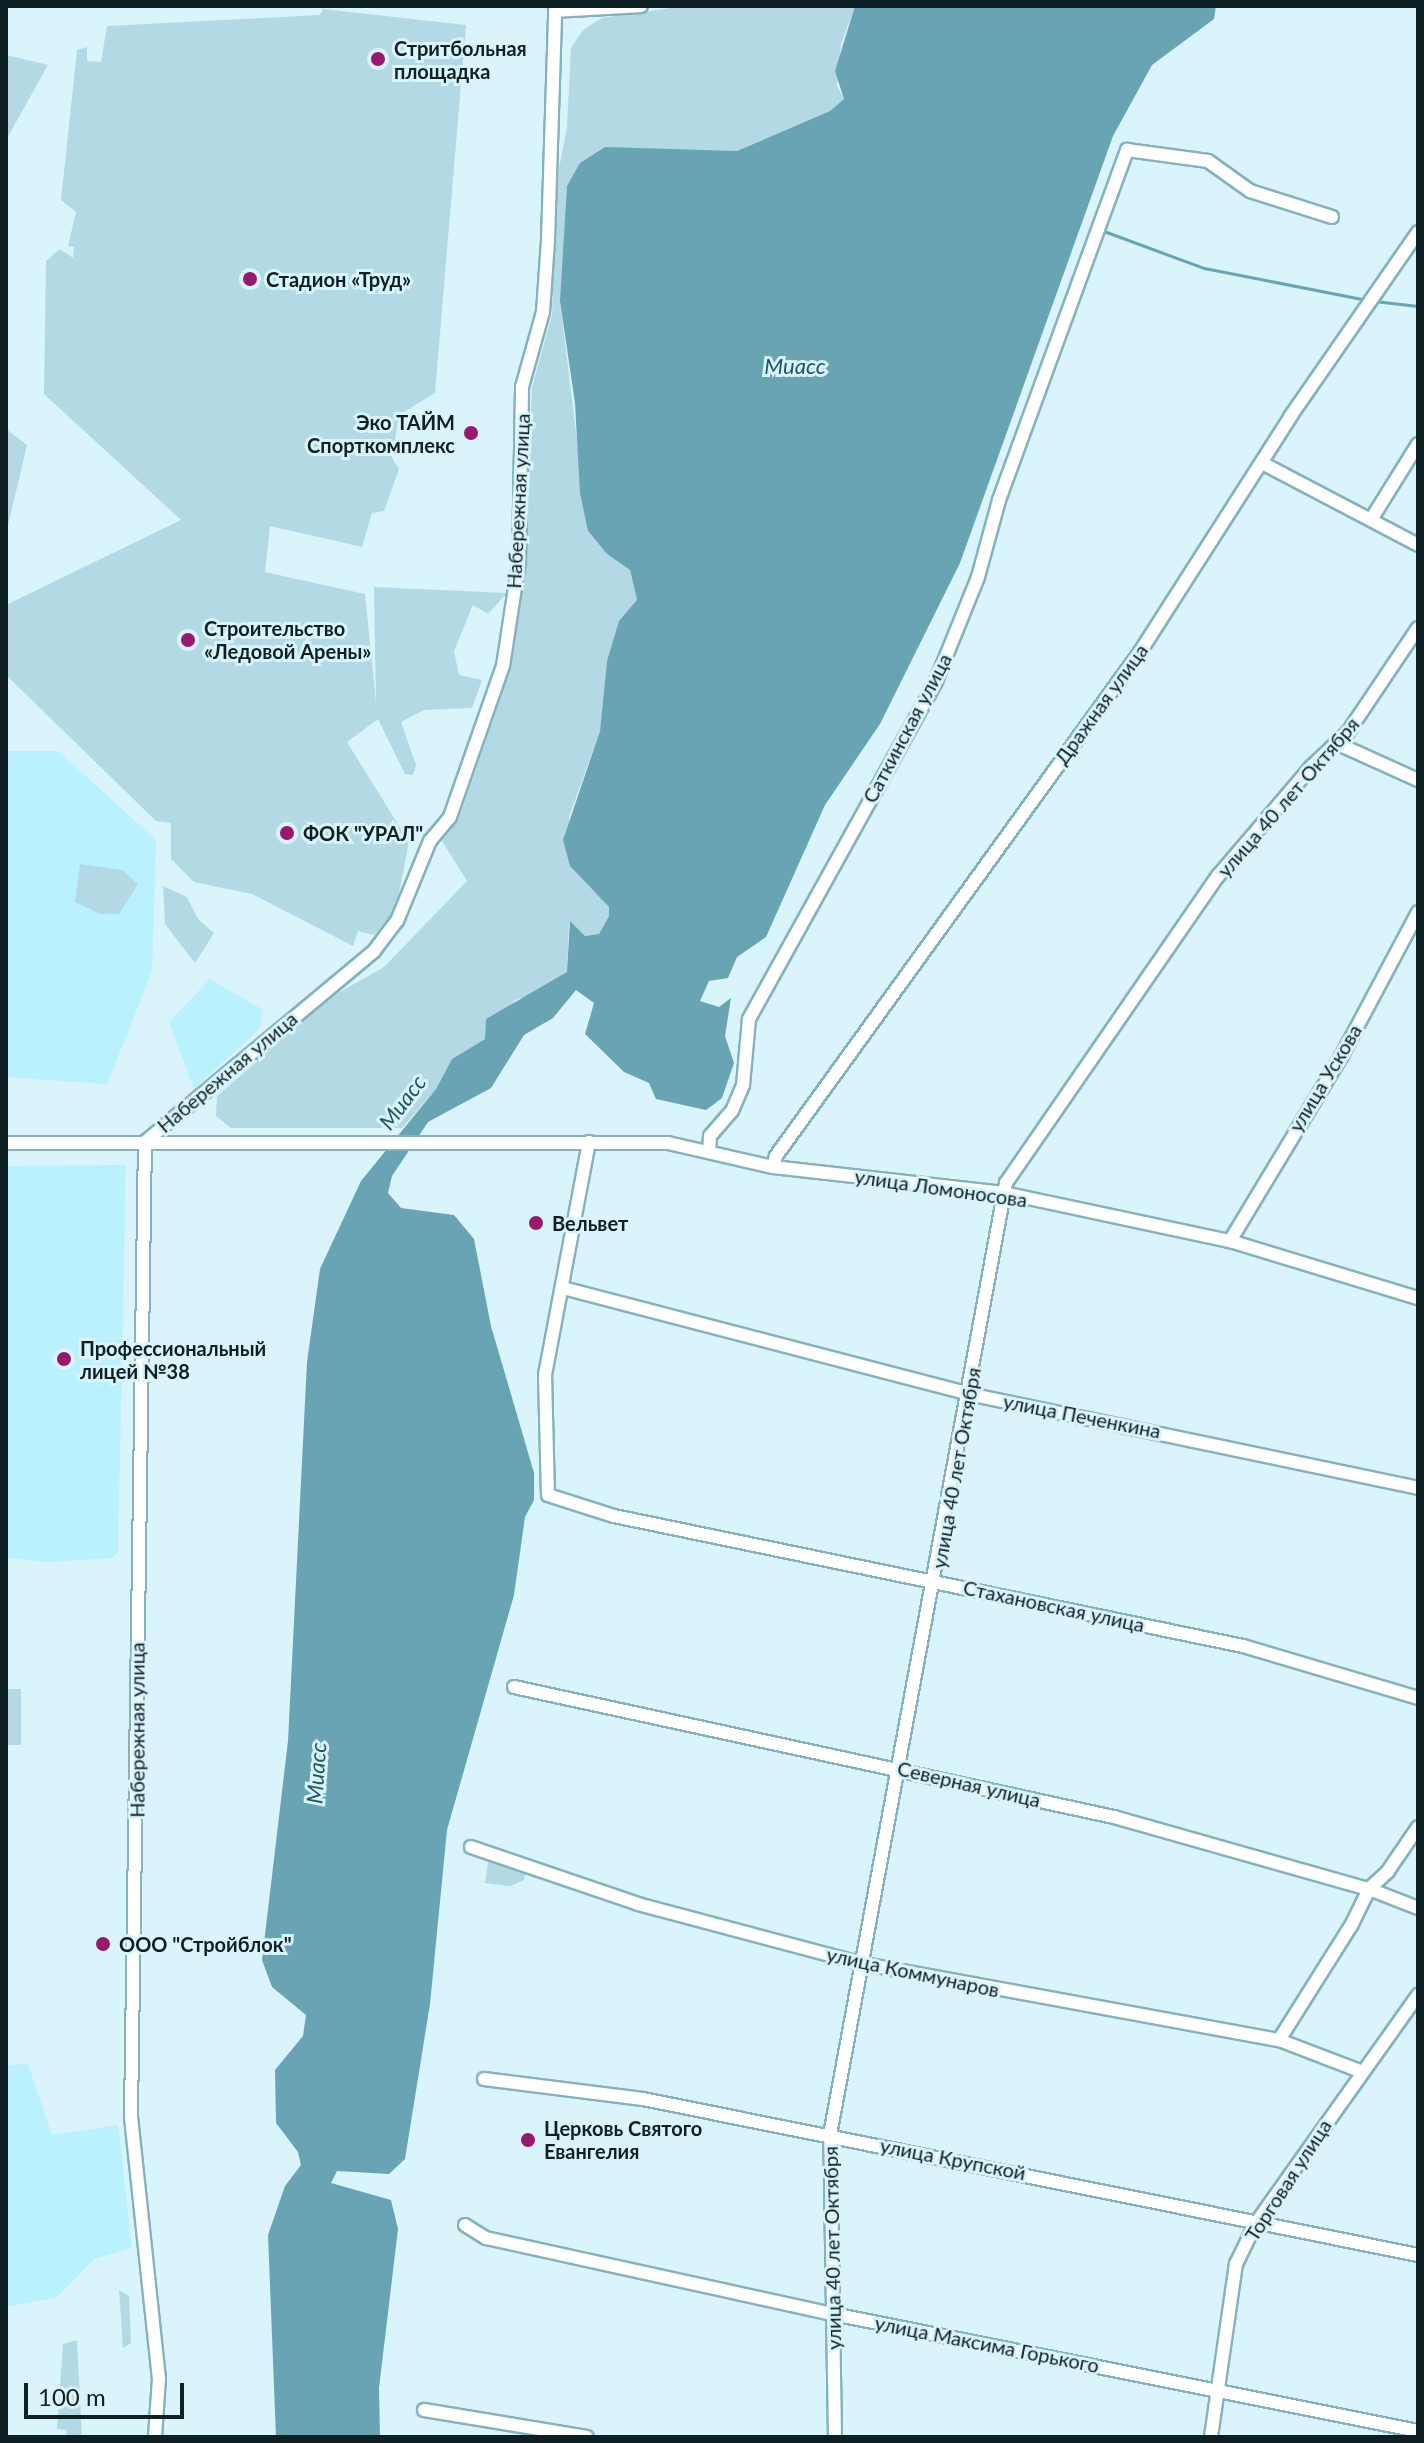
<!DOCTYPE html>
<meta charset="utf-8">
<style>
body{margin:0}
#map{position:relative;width:1424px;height:2443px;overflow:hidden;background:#d9f4fb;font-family:Lato,sans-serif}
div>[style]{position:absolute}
.built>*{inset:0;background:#b9f1ff}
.green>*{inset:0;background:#b3dae4;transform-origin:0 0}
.water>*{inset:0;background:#68a4b3}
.stream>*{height:3px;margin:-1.5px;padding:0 1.5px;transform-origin:1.5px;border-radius:1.5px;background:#68a4b3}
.roads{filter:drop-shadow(2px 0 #86b2bd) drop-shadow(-2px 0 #86b2bd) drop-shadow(0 2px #86b2bd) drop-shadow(0 -2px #86b2bd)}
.minor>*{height:12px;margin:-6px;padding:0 6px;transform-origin:6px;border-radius:6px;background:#fff}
.dots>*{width:22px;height:22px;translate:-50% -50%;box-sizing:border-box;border:4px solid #d9f4fb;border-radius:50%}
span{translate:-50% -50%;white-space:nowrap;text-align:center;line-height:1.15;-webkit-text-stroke:6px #d9f4fb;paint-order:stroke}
.poi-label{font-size:20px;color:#0e2024;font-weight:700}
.left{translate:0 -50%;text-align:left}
.right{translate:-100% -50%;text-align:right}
.street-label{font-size:20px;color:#0e2024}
.water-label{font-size:22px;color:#225662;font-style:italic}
.frame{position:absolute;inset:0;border:8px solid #0e2024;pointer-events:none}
.scale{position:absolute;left:24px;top:2383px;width:160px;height:36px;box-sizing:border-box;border:4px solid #0e2024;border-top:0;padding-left:10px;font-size:24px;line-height:28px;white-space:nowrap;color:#0e2024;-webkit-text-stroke:6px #d9f4fb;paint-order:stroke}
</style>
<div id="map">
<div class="built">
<i style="clip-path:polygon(6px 751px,58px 751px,156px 840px,152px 971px,107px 1084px,6px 1077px)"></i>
<i style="clip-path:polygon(210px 979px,263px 1010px,259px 1029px,194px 1089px,169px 1022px)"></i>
<i style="clip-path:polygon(126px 1165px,118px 1552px,112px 1558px,48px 1562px,6px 1558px,6px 1166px)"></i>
<i style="clip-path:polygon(28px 2064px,52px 2135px,118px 2125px,132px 2248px,94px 2259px,57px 2297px,6px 2307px,6px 2065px)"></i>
</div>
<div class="green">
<i style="clip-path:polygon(684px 6px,855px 6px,841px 44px,837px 86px,844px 99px,830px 111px,737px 151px,680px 150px,560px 301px,588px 531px,607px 554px,630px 570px,637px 601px,607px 661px,600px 731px,569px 817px,570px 866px,609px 907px,609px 916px,599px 934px,585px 936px,569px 922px,567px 972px,537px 994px,515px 1000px,485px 1039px,452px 1059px,436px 1089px,402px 1128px,231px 1128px,216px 1116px,217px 1096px,331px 997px,384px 967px,467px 881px,442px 841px,458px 821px,511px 668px,524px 564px,532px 387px,552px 315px,556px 184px,567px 127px,571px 48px,583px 30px,602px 18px)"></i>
<i style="clip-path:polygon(323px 9px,466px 25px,435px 393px,399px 415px,392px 458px,399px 469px,384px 511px,372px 513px,362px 547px,270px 526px,265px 572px,365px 594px,376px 703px,374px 587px,507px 593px,488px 614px,473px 605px,454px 651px,459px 675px,482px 680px,472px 708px,424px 710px,401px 722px,416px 765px,413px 775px,405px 774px,378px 719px,347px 742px,409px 842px,394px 918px,387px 919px,374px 935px,358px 931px,353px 946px,252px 894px,194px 882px,171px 859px,171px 823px,156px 821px,6px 675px,6px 605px,181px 520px,44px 394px,46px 261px,60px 249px,73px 258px,74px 247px,68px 246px,76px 212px,61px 200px,77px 50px,87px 47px,87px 61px,101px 62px,107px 26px,320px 15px)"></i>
<i style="clip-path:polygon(6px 55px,48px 65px,6px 140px)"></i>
<i style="clip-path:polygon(6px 429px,27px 445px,6px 534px)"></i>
<i style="clip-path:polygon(80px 864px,122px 870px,138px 884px,119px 914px,100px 914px,75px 902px)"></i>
<i style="clip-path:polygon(163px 886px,187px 897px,198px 919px,214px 933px,195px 963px,165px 924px)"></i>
<i style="left:6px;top:1689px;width:15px;height:56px"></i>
<i style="clip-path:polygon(489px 1856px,527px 1870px,524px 1880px,511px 1886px,485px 1883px)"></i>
<i style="clip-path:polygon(119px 2290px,129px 2296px,131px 2343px,123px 2348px)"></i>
<i style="clip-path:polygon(77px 2340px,82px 2437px,67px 2437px,66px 2430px,57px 2429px,63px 2344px)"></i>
</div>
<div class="water">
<i style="clip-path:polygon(855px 6px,1216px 6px,1214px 19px,1152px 65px,1113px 136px,960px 563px,880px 724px,825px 805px,766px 937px,737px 957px,728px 978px,709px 981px,700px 1001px,719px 1007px,731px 998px,725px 1036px,734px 1063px,722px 1098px,706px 1110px,656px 1099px,649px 1083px,624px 1072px,585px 1034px,594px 1003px,576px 990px,553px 1018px,524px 1035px,491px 1088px,428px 1122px,392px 1176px,388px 1193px,401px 1208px,454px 1215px,474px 1239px,491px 1326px,534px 1473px,534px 1500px,525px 1517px,514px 1595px,447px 1830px,430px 2004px,405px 2159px,389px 2174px,337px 2171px,331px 2183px,391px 2200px,398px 2229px,379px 2388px,380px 2437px,276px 2437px,268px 2235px,285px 2186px,301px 2165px,298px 2152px,276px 2123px,275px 2070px,303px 2036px,306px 2015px,272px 1987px,262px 1960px,288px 1741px,307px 1362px,320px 1269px,361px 1181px,436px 1089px,452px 1059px,485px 1039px,486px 1019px,567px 972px,570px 921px,585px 936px,599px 934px,609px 916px,609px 907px,570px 866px,563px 840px,600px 731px,607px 661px,619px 621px,637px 600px,630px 570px,607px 554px,588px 531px,580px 493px,575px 403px,560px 301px,567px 186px,580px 163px,605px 147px,737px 151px,830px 111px,844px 99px,835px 71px)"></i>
</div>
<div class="stream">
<i style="left:1101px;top:230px;width:110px;rotate:20.3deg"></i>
<i style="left:1204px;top:268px;width:166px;rotate:11.1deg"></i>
<i style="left:1374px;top:301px;width:44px;rotate:6.5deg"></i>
</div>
<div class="roads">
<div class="minor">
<i style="left:1262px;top:463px;width:176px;rotate:27.7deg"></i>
<i style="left:1372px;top:518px;width:87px;rotate:-58.1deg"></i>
<i style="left:1336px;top:743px;width:90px;rotate:24.3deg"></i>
<i style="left:589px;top:1142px;width:236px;rotate:100.7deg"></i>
<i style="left:545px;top:1374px;width:121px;rotate:88.6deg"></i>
<i style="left:548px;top:1495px;width:69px;rotate:17.7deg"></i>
<i style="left:614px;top:1516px;width:642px;rotate:11.68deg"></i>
<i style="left:1243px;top:1646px;width:183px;rotate:16.5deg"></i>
<i style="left:6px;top:1143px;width:662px"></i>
<i style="left:668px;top:1143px;width:108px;rotate:12.9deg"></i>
<i style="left:773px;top:1167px;width:232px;rotate:6.4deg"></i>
<i style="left:1004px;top:1193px;width:231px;rotate:12deg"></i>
<i style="left:1230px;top:1241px;width:196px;rotate:16.9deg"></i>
<i style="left:709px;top:1151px;width:15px;rotate:-86deg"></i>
<i style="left:710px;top:1136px;width:33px;rotate:-49deg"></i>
<i style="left:732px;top:1111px;width:28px;rotate:-67deg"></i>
<i style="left:743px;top:1085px;width:66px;rotate:-84.8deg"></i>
<i style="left:749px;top:1019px;width:386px;rotate:-61deg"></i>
<i style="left:936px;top:681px;width:112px;rotate:-68deg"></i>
<i style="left:978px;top:577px;width:80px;rotate:-74.7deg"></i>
<i style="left:999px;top:500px;width:373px;rotate:-69.9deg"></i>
<i style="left:1127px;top:150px;width:82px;rotate:7.7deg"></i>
<i style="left:1208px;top:161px;width:52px;rotate:35.5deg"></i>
<i style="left:1250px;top:191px;width:86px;rotate:17.6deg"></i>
<i style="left:773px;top:1167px;width:11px;rotate:-75deg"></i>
<i style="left:776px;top:1156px;width:622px;rotate:-54.16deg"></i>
<i style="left:1140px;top:652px;width:279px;rotate:-57.4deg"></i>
<i style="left:1290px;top:417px;width:225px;rotate:-55.3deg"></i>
<i style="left:1230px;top:1241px;width:215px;rotate:-58.9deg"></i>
<i style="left:1341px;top:1057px;width:164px;rotate:-62deg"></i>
<i style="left:563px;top:1288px;width:420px;rotate:14.6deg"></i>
<i style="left:969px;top:1394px;width:459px;rotate:11.8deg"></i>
<i style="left:514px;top:1687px;width:614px;rotate:12.23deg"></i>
<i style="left:1114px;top:1817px;width:265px;rotate:15.8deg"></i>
<i style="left:1369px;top:1889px;width:53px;rotate:21.2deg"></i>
<i style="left:471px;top:1847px;width:176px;rotate:18.8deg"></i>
<i style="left:638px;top:1904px;width:234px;rotate:14.9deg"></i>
<i style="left:864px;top:1964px;width:422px;rotate:10.4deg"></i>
<i style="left:1279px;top:2040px;width:87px;rotate:20.9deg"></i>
<i style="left:1279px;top:2040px;width:137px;rotate:-57.8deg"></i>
<i style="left:1352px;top:1924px;width:39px;rotate:-64deg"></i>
<i style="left:1369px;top:1889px;width:26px;rotate:-43deg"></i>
<i style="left:1388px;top:1871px;width:53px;rotate:-55.7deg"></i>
<i style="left:484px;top:2079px;width:160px;rotate:7.2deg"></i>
<i style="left:643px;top:2099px;width:791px;rotate:11.38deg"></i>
<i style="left:465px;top:2225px;width:25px;rotate:32deg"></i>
<i style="left:486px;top:2238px;width:355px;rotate:12.4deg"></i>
<i style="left:833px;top:2314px;width:597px;rotate:11.31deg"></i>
<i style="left:424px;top:2410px;width:165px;rotate:9.4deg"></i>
<i style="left:155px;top:2437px;width:58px;rotate:-86.1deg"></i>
<i style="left:159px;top:2379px;width:264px;rotate:-96.1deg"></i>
<i style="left:131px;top:2116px;width:974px;rotate:-89.18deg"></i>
<i style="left:145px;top:1142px;width:298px;rotate:-39.8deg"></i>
<i style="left:374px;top:951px;width:38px;rotate:-53deg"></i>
<i style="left:397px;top:921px;width:87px;rotate:-67.6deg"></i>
<i style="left:430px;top:841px;width:31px;rotate:-50deg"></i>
<i style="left:450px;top:817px;width:160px;rotate:-70.7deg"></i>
<i style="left:503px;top:666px;width:105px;rotate:-81.3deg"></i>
<i style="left:519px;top:562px;width:175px;rotate:-89deg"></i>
<i style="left:522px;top:387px;width:78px;rotate:-74.4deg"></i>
<i style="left:543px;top:312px;width:72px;rotate:-86deg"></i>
<i style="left:548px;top:240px;width:229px;rotate:-88.2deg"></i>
<i style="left:555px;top:11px;width:86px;rotate:-3.3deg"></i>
<i style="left:835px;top:2437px;width:302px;rotate:-90.9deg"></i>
<i style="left:830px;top:2135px;width:968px;rotate:-79.53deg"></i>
<i style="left:1006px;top:1183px;width:373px;rotate:-55.4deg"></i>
<i style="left:1218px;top:876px;width:145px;rotate:-49.5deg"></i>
<i style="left:1312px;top:766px;width:50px;rotate:-43.4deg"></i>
<i style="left:1348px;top:732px;width:125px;rotate:-56.1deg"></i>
<i style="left:1211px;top:2437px;width:175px;rotate:-81.8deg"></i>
<i style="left:1236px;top:2264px;width:46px;rotate:-64deg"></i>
<i style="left:1256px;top:2223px;width:280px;rotate:-54.6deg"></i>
</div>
</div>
<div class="dots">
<i style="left:378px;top:59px;background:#97186f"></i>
<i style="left:250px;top:279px;background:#97186f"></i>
<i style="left:471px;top:433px;background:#97186f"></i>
<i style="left:188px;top:640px;background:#97186f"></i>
<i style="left:287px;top:833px;background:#97186f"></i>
<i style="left:536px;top:1223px;background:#97186f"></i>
<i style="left:64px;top:1359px;background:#97186f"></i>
<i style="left:103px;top:1944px;background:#97186f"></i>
<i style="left:528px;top:2140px;background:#97186f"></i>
</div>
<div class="poi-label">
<span class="left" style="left:394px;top:60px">Стритбольная<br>площадка</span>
<span class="left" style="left:266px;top:279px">Стадион «Труд»</span>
<span class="right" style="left:455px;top:434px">Эко ТАЙМ<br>Спорткомплекс</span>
<span class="left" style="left:204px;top:640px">Строительство<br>«Ледовой Арены»</span>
<span class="left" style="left:303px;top:833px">ФОК "УРАЛ"</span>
<span class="left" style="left:552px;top:1223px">Вельвет</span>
<span class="left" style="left:80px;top:1360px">Профессиональный<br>лицей №38</span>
<span class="left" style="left:119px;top:1944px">ООО "Стройблок"</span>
<span class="left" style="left:544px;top:2140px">Церковь Святого<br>Евангелия</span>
</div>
<div class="street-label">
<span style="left:518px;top:501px;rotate:-87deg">Набережная улица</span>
<span style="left:1101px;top:704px;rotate:-54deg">Дражная улица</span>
<span style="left:907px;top:728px;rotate:-62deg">Саткинская улица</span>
<span style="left:1288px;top:797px;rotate:-49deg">улица 40 лет Октября</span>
<span style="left:227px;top:1072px;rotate:-40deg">Набережная улица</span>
<span style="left:1325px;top:1078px;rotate:-59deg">улица Ускова</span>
<span style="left:941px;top:1188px;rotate:8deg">улица Ломоносова</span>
<span style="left:1082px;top:1416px;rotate:11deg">улица Печенкина</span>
<span style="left:956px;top:1468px;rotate:-80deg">улица 40 лет Октября</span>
<span style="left:1054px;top:1606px;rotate:12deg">Стахановская улица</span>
<span style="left:137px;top:1730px;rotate:-90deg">Набережная улица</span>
<span style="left:969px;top:1784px;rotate:13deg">Северная улица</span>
<span style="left:913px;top:1972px;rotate:12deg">улица Коммунаров</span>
<span style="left:953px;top:2159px;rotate:11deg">улица Крупской</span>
<span style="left:1288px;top:2180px;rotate:-57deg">Торговая улица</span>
<span style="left:832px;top:2248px;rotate:-91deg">улица 40 лет Октября</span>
<span style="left:987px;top:2344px;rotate:11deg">улица Максима Горького</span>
</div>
<div class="water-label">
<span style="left:795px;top:366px">Миасс</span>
<span style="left:402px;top:1102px;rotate:-53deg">Миасс</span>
<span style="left:316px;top:1773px;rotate:-86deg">Миасс</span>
</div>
<div class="frame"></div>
<div class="scale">100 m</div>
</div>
